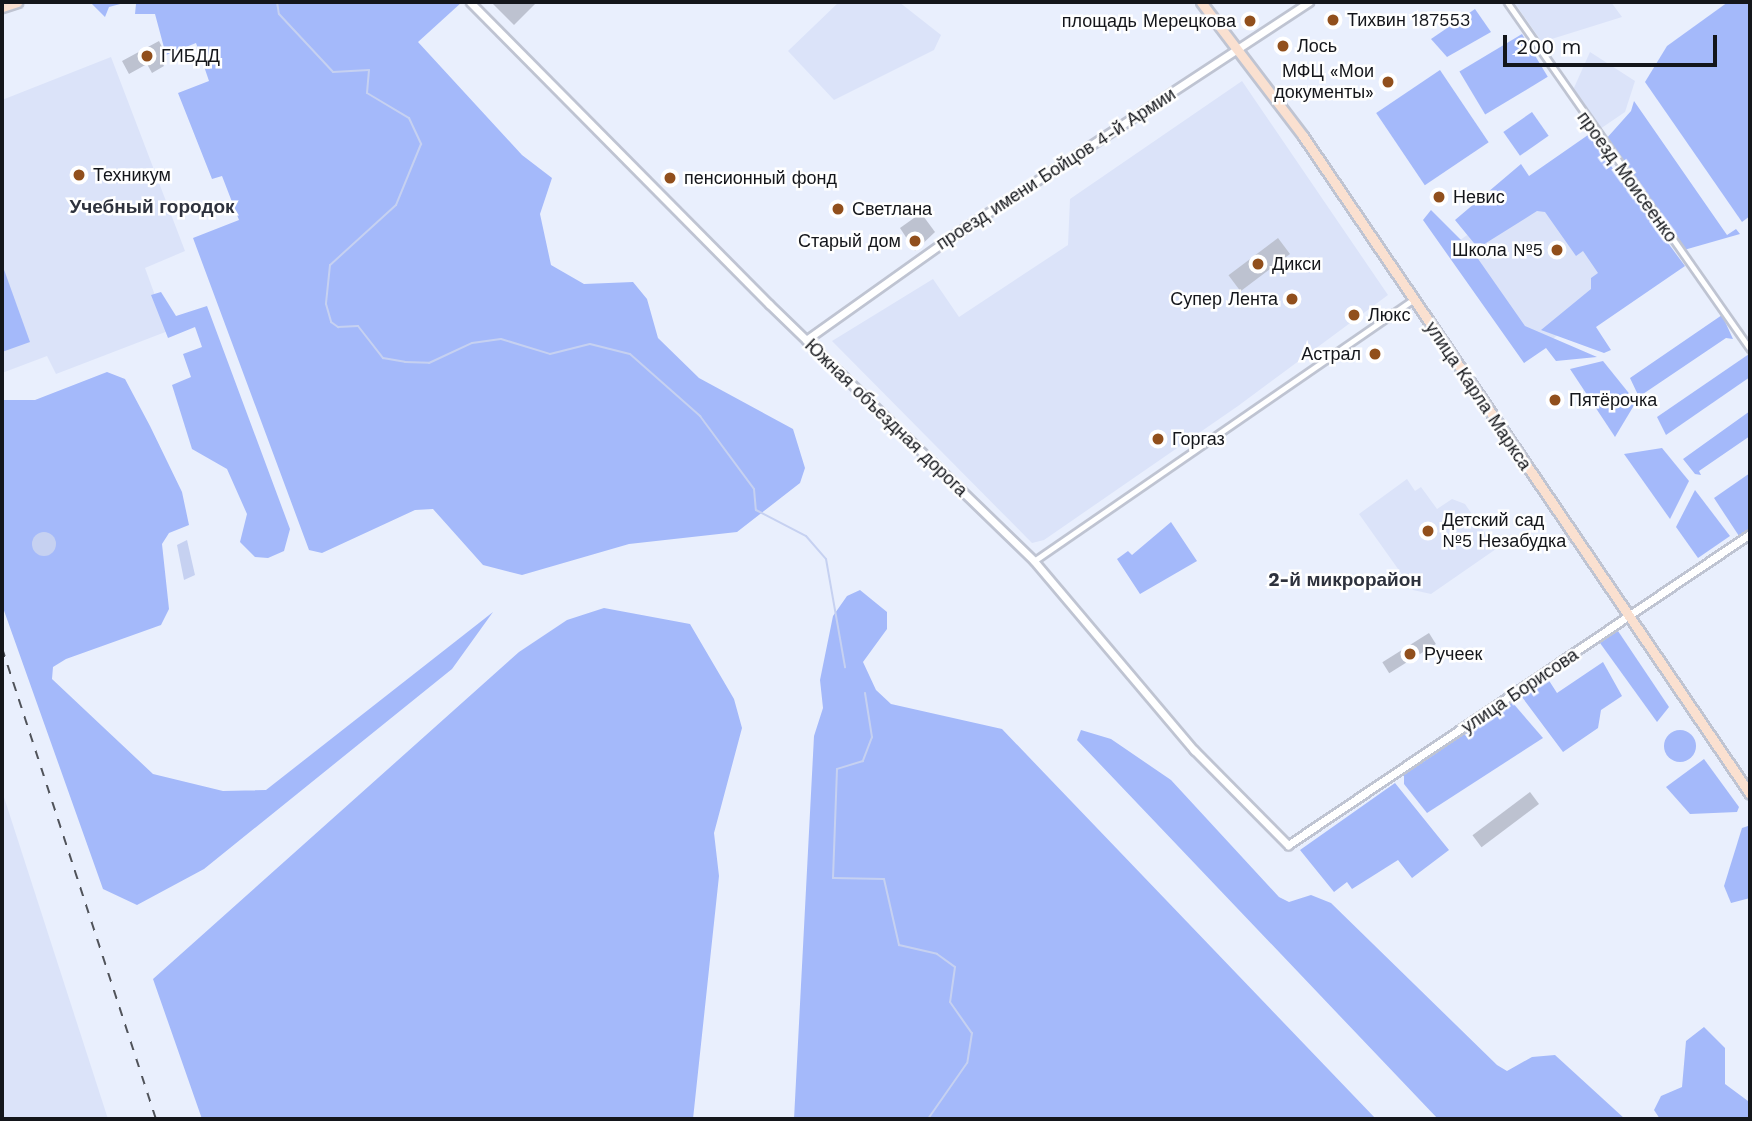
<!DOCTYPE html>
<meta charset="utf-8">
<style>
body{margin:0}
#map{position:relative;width:1752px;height:1121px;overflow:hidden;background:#e9effd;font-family:"Work Sans",sans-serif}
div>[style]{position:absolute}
.built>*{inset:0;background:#dbe3f9;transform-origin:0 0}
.green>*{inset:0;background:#a4b9fa;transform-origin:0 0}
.round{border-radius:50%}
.water>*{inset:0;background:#c6d1f1}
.stream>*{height:2px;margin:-1px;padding:0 1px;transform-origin:1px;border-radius:1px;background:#c6d1f1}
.building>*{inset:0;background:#bdc2d0;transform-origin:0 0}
.roads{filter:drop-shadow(2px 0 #bfc4d2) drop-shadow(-2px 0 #bfc4d2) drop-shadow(0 2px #bfc4d2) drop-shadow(0 -2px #bfc4d2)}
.minor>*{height:5px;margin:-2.5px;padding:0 2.5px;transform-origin:2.5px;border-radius:2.5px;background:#fff}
.tertiary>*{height:7px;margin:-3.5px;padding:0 3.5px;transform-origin:3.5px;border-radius:3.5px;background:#fff}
.primary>*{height:9px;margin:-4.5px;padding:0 4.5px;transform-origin:4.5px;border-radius:4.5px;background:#fae0d0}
.rail>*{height:2px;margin-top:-1px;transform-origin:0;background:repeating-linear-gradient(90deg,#50535a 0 9px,transparent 0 18px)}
.dots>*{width:19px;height:19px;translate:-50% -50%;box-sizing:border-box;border:4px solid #fff;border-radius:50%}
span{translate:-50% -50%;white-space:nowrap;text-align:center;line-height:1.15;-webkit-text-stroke:5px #fff;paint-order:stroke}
.poi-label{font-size:18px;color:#14161b}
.left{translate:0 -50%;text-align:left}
.right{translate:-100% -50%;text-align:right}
.street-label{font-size:18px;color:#14161b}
.neighbourhood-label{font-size:19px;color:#2e323d;font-weight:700}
.frame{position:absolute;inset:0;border:4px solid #14161b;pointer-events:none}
.scale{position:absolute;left:1503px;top:35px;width:214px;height:32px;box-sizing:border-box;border:4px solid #14161b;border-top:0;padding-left:9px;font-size:21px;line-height:24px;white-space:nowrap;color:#14161b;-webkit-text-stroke:5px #fff;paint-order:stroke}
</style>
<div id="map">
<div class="built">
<i style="clip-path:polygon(839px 2px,899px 2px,941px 35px,934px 50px,834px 100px,788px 51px)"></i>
<i style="clip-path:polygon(1514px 2px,1611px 2px,1622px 17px,1542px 42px)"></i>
<i style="clip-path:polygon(1590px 52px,1635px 81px,1625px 112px,1600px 129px,1573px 90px)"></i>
<i style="clip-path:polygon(111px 57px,185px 251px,145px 268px,168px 331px,56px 374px,47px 356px,2px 373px,2px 100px)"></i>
<i style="clip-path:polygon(1242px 81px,1388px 295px,1238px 406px,1044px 540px,1032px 543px,832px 341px,933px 279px,959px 317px,1068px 245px,1070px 199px)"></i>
<i style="left:1593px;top:147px;width:134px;height:177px;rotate:55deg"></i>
<i style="clip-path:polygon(1407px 479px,1415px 491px,1421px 487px,1437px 509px,1452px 499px,1465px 504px,1496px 549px,1431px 594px,1413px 590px,1359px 514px)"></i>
<i style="clip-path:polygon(2px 791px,108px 1119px,2px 1119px)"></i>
</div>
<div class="green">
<i style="clip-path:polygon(90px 2px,462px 2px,418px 42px,522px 155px,552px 178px,540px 214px,551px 265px,584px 284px,633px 282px,647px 299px,658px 338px,699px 378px,793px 429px,805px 468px,800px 483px,737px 532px,629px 544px,522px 575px,483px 565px,433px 509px,415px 510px,322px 553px,309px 550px,193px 238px,239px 220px,222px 176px,212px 179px,178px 93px,209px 81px,196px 43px,166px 55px,155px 14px,135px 14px,136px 4px,124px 3px,109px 7px,105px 17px)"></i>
<i style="clip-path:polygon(1728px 2px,1750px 2px,1750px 216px,1742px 222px,1645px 82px,1667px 46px)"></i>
<i style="clip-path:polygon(1475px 9px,1491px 32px,1447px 57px,1431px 39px)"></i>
<i style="left:1522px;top:34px;width:50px;height:73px;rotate:59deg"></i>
<i style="left:1440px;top:70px;width:87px;height:77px;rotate:56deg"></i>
<i style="clip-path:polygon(1634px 101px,1727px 235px,1736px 229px,1740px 234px,1684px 250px,1606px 139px,1631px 111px)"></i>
<i style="left:1532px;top:112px;width:29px;height:35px;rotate:55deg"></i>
<i style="clip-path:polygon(1588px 135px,1685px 266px,1596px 327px,1611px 350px,1604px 353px,1541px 330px,1591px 289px,1591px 278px,1598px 273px,1583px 251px,1576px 256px,1545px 212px,1537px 211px,1478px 248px,1455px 220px,1521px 164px,1529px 176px)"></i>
<i style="clip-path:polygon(1431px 210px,1474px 253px,1525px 326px,1597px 357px,1556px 361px,1546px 348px,1524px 363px,1423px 220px)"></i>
<i style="clip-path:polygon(2px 264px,30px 342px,2px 352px)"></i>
<i style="clip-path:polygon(161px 292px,176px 316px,207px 306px,290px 529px,284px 551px,268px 558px,255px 557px,240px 542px,247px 514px,227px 469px,192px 449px,172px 385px,191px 377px,183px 354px,202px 347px,195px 327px,168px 338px,151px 295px)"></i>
<i style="clip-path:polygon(1722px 315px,1733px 339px,1726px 338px,1643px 394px,1646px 399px,1639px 397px,1630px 378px)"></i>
<i style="clip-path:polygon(1749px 354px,1750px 377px,1666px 435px,1657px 417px)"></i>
<i style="clip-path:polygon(1603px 361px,1636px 402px,1615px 437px,1570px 369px)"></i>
<i style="clip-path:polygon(107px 372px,125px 379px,150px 426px,182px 492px,189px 525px,169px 533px,162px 544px,169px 609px,161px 625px,66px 659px,53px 667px,52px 679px,153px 774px,223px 791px,266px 790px,493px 612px,452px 669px,204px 869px,137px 905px,103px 889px,2px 605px,2px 400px,35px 400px)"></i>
<i style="clip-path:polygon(1750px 411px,1750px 436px,1699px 471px,1701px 475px,1695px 474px,1683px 459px)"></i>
<i style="clip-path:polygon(1662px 448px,1689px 481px,1670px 519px,1624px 454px)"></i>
<i style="clip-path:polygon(1750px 473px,1750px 530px,1739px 536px,1714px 498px)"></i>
<i style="clip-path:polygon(1695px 490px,1730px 536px,1698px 558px,1676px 527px)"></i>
<i style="clip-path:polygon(1171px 522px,1197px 561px,1140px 594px,1117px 559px,1128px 551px,1132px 555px)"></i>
<i style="clip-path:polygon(860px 590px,887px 612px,887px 629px,863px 662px,876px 690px,891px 704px,1002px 729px,1376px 1119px,794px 1119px,814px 736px,823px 708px,820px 680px,833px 616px,847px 596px)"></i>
<i style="clip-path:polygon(604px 608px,690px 624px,734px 699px,742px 728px,714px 833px,719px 876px,693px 1119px,202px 1119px,153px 979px,519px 652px,567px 620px)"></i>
<i style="clip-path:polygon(1618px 631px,1669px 707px,1657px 722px,1600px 643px)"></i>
<i style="clip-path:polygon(1603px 662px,1622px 696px,1601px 710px,1598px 728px,1563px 752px,1522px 697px,1548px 679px,1557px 693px)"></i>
<i style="clip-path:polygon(1512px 702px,1543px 738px,1427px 813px,1404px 784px,1404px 775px)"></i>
<i class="round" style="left:1664px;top:730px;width:32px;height:32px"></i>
<i style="clip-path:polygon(1081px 730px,1111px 739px,1171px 780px,1279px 897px,1289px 902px,1311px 895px,1331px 903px,1497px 1065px,1507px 1071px,1532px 1057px,1555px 1055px,1625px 1119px,1438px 1119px,1077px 740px)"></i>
<i style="clip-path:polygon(1704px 759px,1739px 807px,1737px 812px,1690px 814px,1666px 787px)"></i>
<i style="clip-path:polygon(1395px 783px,1449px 850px,1412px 878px,1398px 860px,1352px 889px,1347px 882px,1334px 892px,1300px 850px)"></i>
<i style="clip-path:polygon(1748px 826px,1750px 898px,1731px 903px,1724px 886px,1742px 828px)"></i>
<i style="clip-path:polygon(1704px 1027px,1725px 1048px,1725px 1084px,1748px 1101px,1750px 1119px,1660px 1119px,1654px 1110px,1661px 1096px,1682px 1087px,1686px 1041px)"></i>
</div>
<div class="water">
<i class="round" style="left:32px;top:532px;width:24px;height:24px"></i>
<i style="clip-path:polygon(187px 540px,195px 575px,184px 580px,177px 545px)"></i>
</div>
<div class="stream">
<i style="left:277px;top:2px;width:12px;rotate:81deg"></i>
<i style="left:279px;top:14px;width:79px;rotate:47deg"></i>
<i style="left:333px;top:72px;width:36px;rotate:-3deg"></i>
<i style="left:369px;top:70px;width:23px;rotate:95deg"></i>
<i style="left:367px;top:93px;width:49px;rotate:30.8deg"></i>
<i style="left:409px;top:118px;width:29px;rotate:65deg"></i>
<i style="left:421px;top:144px;width:66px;rotate:112.3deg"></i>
<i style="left:396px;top:205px;width:89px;rotate:137.7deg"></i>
<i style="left:330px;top:265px;width:39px;rotate:96deg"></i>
<i style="left:326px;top:304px;width:19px;rotate:74deg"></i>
<i style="left:331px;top:322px;width:9px;rotate:36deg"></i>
<i style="left:338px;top:327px;width:20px;rotate:-3deg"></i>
<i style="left:358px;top:326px;width:41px;rotate:52deg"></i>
<i style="left:383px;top:358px;width:22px;rotate:10deg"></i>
<i style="left:405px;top:362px;width:24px;rotate:2deg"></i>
<i style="left:429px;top:363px;width:47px;rotate:-24.9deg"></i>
<i style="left:472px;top:343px;width:29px;rotate:-8deg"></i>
<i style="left:501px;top:339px;width:51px;rotate:17deg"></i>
<i style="left:550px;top:354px;width:41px;rotate:-14deg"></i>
<i style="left:590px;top:344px;width:41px;rotate:14deg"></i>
<i style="left:630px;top:354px;width:94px;rotate:41.5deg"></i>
<i style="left:700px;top:416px;width:91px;rotate:53.5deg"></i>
<i style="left:754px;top:489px;width:21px;rotate:85deg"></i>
<i style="left:756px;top:510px;width:56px;rotate:27.5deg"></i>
<i style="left:806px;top:536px;width:30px;rotate:49deg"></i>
<i style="left:826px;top:559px;width:110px;rotate:80deg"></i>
<i style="left:865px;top:693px;width:45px;rotate:81deg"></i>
<i style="left:872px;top:737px;width:26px;rotate:111deg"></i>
<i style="left:863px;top:761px;width:27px;rotate:163deg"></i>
<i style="left:837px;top:769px;width:109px;rotate:92.1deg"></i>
<i style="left:833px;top:878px;width:51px;rotate:1.1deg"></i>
<i style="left:884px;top:879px;width:68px;rotate:77.2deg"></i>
<i style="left:899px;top:945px;width:39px;rotate:13deg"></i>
<i style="left:937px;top:954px;width:22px;rotate:36deg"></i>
<i style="left:955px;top:967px;width:35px;rotate:98deg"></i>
<i style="left:950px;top:1002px;width:38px;rotate:55deg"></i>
<i style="left:972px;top:1033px;width:30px;rotate:99deg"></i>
<i style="left:967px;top:1063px;width:68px;rotate:124.9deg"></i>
</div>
<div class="building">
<i style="clip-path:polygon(491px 2px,537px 2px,514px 25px)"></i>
<i style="clip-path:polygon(159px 41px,166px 55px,160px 58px,164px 66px,152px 73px,147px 64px,129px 74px,122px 61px)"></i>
<i style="clip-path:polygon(921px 213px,935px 232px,915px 251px,900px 228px)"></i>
<i style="left:1278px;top:238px;width:20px;height:62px;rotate:53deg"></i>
<i style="left:1429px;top:633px;width:13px;height:55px;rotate:58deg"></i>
<i style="left:1530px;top:792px;width:15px;height:72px;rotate:53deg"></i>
</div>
<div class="roads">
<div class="minor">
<i style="left:1507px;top:2px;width:424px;rotate:55deg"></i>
<i style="left:1034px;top:561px;width:460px;rotate:-34.6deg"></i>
</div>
<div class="tertiary">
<i style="left:470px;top:2px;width:425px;rotate:45.3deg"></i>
<i style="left:769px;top:304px;width:369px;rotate:44.1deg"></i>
<i style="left:1034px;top:561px;width:248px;rotate:49.8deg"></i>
<i style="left:1194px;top:750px;width:134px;rotate:45.3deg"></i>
<i style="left:1288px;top:845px;width:557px;rotate:-33.95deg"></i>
<i style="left:806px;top:340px;width:174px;rotate:-35.4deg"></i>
<i style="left:948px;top:239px;width:432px;rotate:-33.3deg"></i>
</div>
<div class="primary">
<i style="left:1201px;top:2px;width:168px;rotate:52.7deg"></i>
<i style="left:1303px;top:136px;width:795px;rotate:55.81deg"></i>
<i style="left:2px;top:7px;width:16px;rotate:-18deg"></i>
</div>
</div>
<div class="rail">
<i style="left:2px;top:648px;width:496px;rotate:71.9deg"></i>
</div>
<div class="dots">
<i style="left:1333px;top:20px;background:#914f1c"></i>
<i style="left:1250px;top:21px;background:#914f1c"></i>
<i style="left:1283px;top:46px;background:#914f1c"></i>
<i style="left:147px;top:56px;background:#914f1c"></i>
<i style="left:1388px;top:82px;background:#914f1c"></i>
<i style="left:79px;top:175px;background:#914f1c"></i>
<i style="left:670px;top:178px;background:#914f1c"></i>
<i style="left:1439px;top:197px;background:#914f1c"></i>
<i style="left:838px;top:209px;background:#914f1c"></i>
<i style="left:915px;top:241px;background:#914f1c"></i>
<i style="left:1557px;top:250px;background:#914f1c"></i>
<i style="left:1258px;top:264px;background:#914f1c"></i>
<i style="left:1292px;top:299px;background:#914f1c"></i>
<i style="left:1354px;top:315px;background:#914f1c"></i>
<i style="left:1375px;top:354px;background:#914f1c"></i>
<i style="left:1555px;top:400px;background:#914f1c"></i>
<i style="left:1158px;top:439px;background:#914f1c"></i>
<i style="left:1428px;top:531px;background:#914f1c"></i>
<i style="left:1410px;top:654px;background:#914f1c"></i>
</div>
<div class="poi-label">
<span class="left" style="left:1347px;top:20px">Тихвин 187553</span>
<span class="right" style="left:1236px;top:21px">площадь Мерецкова</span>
<span class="left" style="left:1297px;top:46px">Лось</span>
<span class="left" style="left:161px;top:56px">ГИБДД</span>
<span class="right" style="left:1374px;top:82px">МФЦ «Мои<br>документы»</span>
<span class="left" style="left:93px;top:175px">Техникум</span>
<span class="left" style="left:684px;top:178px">пенсионный фонд</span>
<span class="left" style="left:1453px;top:197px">Невис</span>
<span class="left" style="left:852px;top:209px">Светлана</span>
<span class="right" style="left:901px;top:241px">Старый дом</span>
<span class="right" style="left:1543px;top:250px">Школа №5</span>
<span class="left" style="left:1272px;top:264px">Дикси</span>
<span class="right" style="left:1278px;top:299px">Супер Лента</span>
<span class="left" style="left:1368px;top:315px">Люкс</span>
<span class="right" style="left:1361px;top:354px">Астрал</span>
<span class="left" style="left:1569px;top:400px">Пятёрочка</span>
<span class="left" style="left:1172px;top:439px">Горгаз</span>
<span class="left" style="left:1442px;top:531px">Детский сад<br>№5 Незабудка</span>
<span class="left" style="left:1424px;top:654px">Ручеек</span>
</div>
<div class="street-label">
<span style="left:1056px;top:169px;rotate:-33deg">проезд имени Бойцов 4-й Армии</span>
<span style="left:1627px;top:177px;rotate:54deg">проезд Моисеенко</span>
<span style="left:1478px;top:396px;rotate:56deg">улица Карла Маркса</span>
<span style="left:886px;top:418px;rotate:44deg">Южная объездная дорога</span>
<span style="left:1520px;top:691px;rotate:-34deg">улица Борисова</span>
</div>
<div class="neighbourhood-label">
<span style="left:152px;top:207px">Учебный городок</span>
<span style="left:1345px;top:580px">2-й микрорайон</span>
</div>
<div class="frame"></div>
<div class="scale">200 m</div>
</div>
